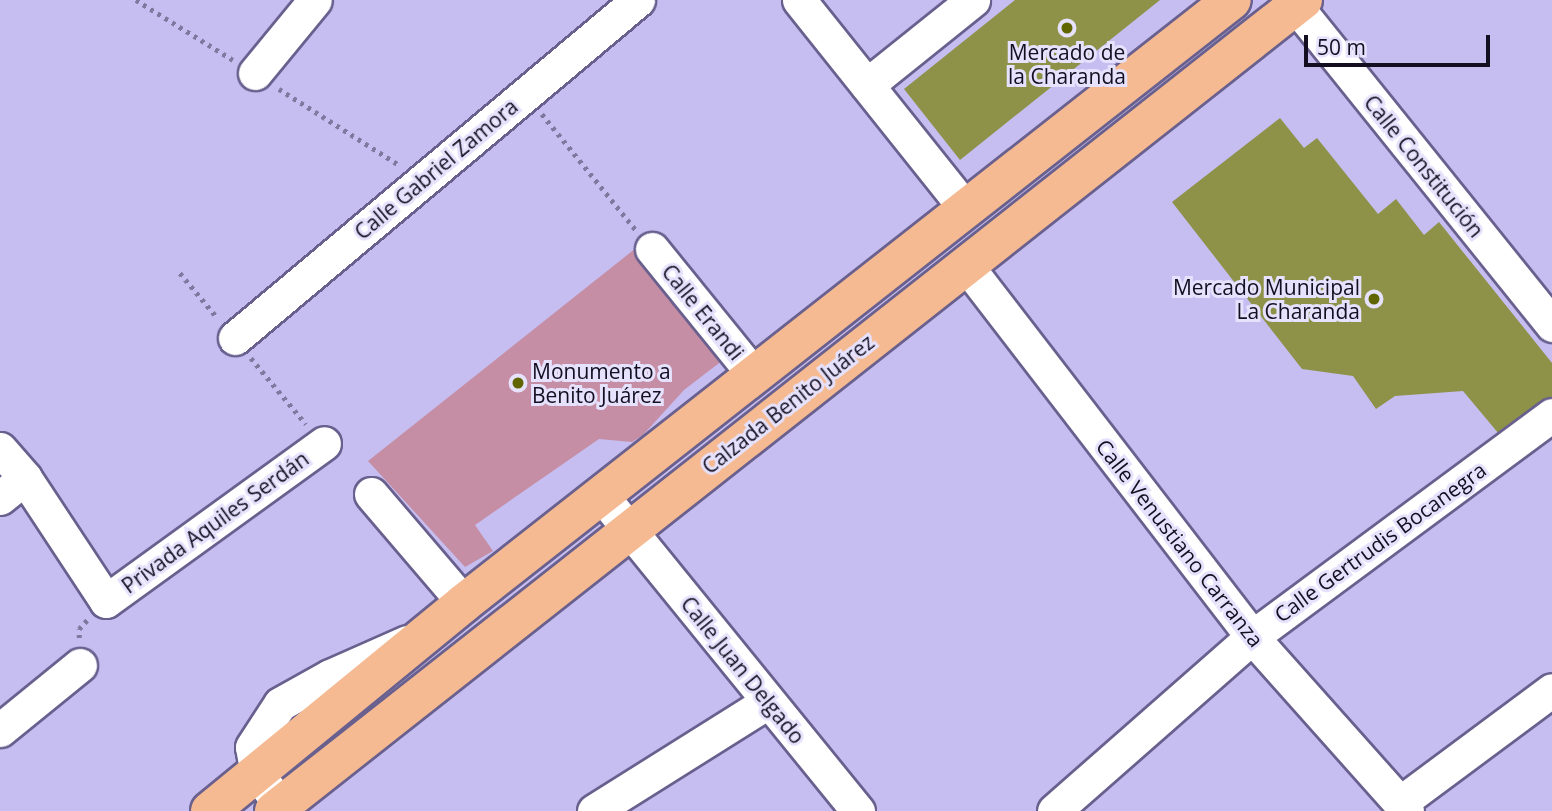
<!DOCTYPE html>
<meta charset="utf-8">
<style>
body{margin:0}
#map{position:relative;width:1552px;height:811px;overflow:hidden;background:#c6bef1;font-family:"Open Sans",sans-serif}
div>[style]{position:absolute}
.green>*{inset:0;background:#c58ea5}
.building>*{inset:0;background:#8d9248}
.path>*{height:4.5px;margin-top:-2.25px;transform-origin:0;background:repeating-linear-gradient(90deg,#7f799f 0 3.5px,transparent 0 8.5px)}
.roads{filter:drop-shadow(2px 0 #69608e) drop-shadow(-2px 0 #69608e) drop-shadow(0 2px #69608e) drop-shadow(0 -2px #69608e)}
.minor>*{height:33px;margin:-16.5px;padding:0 16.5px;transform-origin:16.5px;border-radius:16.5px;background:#fff}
.major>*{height:38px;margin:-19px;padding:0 19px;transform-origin:19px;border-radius:19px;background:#f5ba92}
.dots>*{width:19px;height:19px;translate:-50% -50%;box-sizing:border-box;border:4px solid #e6e2fd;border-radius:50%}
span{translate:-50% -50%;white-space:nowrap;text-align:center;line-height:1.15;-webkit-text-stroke:6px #e6e2fd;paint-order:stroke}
.poi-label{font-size:21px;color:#130f21}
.right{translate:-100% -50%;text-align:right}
.left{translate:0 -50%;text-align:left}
.street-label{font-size:21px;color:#130f21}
.scale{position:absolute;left:1304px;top:35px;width:186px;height:32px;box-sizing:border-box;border:4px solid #130f21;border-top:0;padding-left:9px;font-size:21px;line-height:24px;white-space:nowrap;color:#130f21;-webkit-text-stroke:5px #e6e2fd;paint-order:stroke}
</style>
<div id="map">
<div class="green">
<i style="clip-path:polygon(636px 248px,723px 360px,684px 390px,643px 435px,632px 442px,599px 439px,475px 525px,493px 551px,465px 567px,368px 461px)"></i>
</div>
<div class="building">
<i style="clip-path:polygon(1015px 0,1160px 0,960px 160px,904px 89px)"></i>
<i style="clip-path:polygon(1280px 118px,1304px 148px,1317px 138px,1378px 214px,1396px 199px,1424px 235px,1439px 222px,1552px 363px,1552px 399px,1499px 434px,1463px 391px,1395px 396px,1376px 409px,1353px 376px,1302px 369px,1172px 202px)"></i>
</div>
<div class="path">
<i style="left:136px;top:0;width:114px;rotate:31.7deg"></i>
<i style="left:279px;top:89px;width:142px;rotate:32.3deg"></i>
<i style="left:542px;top:114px;width:149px;rotate:51deg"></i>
<i style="left:180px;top:273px;width:56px;rotate:50.1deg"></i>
<i style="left:251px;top:358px;width:86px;rotate:50.2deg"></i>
<i style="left:79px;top:638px;width:9px;rotate:-90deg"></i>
<i style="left:79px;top:629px;width:13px;rotate:-48deg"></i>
</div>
<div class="roads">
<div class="minor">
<i style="left:799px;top:0;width:266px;rotate:51.4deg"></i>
<i style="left:1291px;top:0;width:417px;rotate:51.2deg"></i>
<i style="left:255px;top:73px;width:94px;rotate:-50.6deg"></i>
<i style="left:867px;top:85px;width:136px;rotate:-38.7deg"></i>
<i style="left:652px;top:249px;width:162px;rotate:51deg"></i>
<i style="left:966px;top:265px;width:469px;rotate:52.4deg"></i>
<i style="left:1252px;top:637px;width:233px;rotate:48.3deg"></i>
<i style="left:235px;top:338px;width:526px;rotate:-39.99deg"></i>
<i style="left:0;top:449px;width:38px;rotate:49deg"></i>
<i style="left:25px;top:478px;width:147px;rotate:56.6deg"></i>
<i style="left:106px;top:601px;width:269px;rotate:-35.9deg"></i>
<i style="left:371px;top:494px;width:143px;rotate:49.5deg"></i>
<i style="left:602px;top:496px;width:406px;rotate:50.9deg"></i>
<i style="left:0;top:498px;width:32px;rotate:-39deg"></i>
<i style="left:0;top:730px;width:103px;rotate:-39.1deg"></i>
<i style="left:1400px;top:803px;width:189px;rotate:-36.6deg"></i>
<i style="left:287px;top:811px;width:47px;rotate:-129.8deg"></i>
<i style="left:257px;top:775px;width:28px;rotate:-100deg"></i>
<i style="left:252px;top:747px;width:51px;rotate:-56.9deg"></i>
<i style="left:280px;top:704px;width:57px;rotate:-29.2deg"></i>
<i style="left:330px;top:676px;width:84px;rotate:-23.8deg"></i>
<i style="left:594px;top:811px;width:205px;rotate:-32.1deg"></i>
<i style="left:1054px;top:811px;width:264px;rotate:-41.3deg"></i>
<i style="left:1252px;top:637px;width:373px;rotate:-36.5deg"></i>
</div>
<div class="major">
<i style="left:210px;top:811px;width:328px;rotate:-39.3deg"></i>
<i style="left:464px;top:603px;width:976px;rotate:-38.14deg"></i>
<i style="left:274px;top:811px;width:1310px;rotate:-38.24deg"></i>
</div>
</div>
<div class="dots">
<i style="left:1067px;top:28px;background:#616500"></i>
<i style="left:1374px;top:299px;background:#616500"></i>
<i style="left:518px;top:383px;background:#616500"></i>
</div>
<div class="poi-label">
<span style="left:1067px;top:64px">Mercado de<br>la Charanda</span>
<span class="right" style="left:1360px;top:299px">Mercado Municipal<br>La Charanda</span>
<span class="left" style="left:532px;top:383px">Monumento a<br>Benito Juárez</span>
</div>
<div class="street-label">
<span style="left:1424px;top:166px;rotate:51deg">Calle Constitución</span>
<span style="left:436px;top:169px;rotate:-40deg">Calle Gabriel Zamora</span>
<span style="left:703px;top:312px;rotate:51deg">Calle Erandi</span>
<span style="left:788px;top:404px;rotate:-38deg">Calzada Benito Juárez</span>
<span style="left:215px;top:522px;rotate:-36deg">Privada Aquiles Serdán</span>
<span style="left:1380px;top:542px;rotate:-36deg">Calle Gertrudis Bocanegra</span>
<span style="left:1180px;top:543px;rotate:52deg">Calle Venustiano Carranza</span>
<span style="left:743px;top:670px;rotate:51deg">Calle Juan Delgado</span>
</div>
<div class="scale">50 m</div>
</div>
